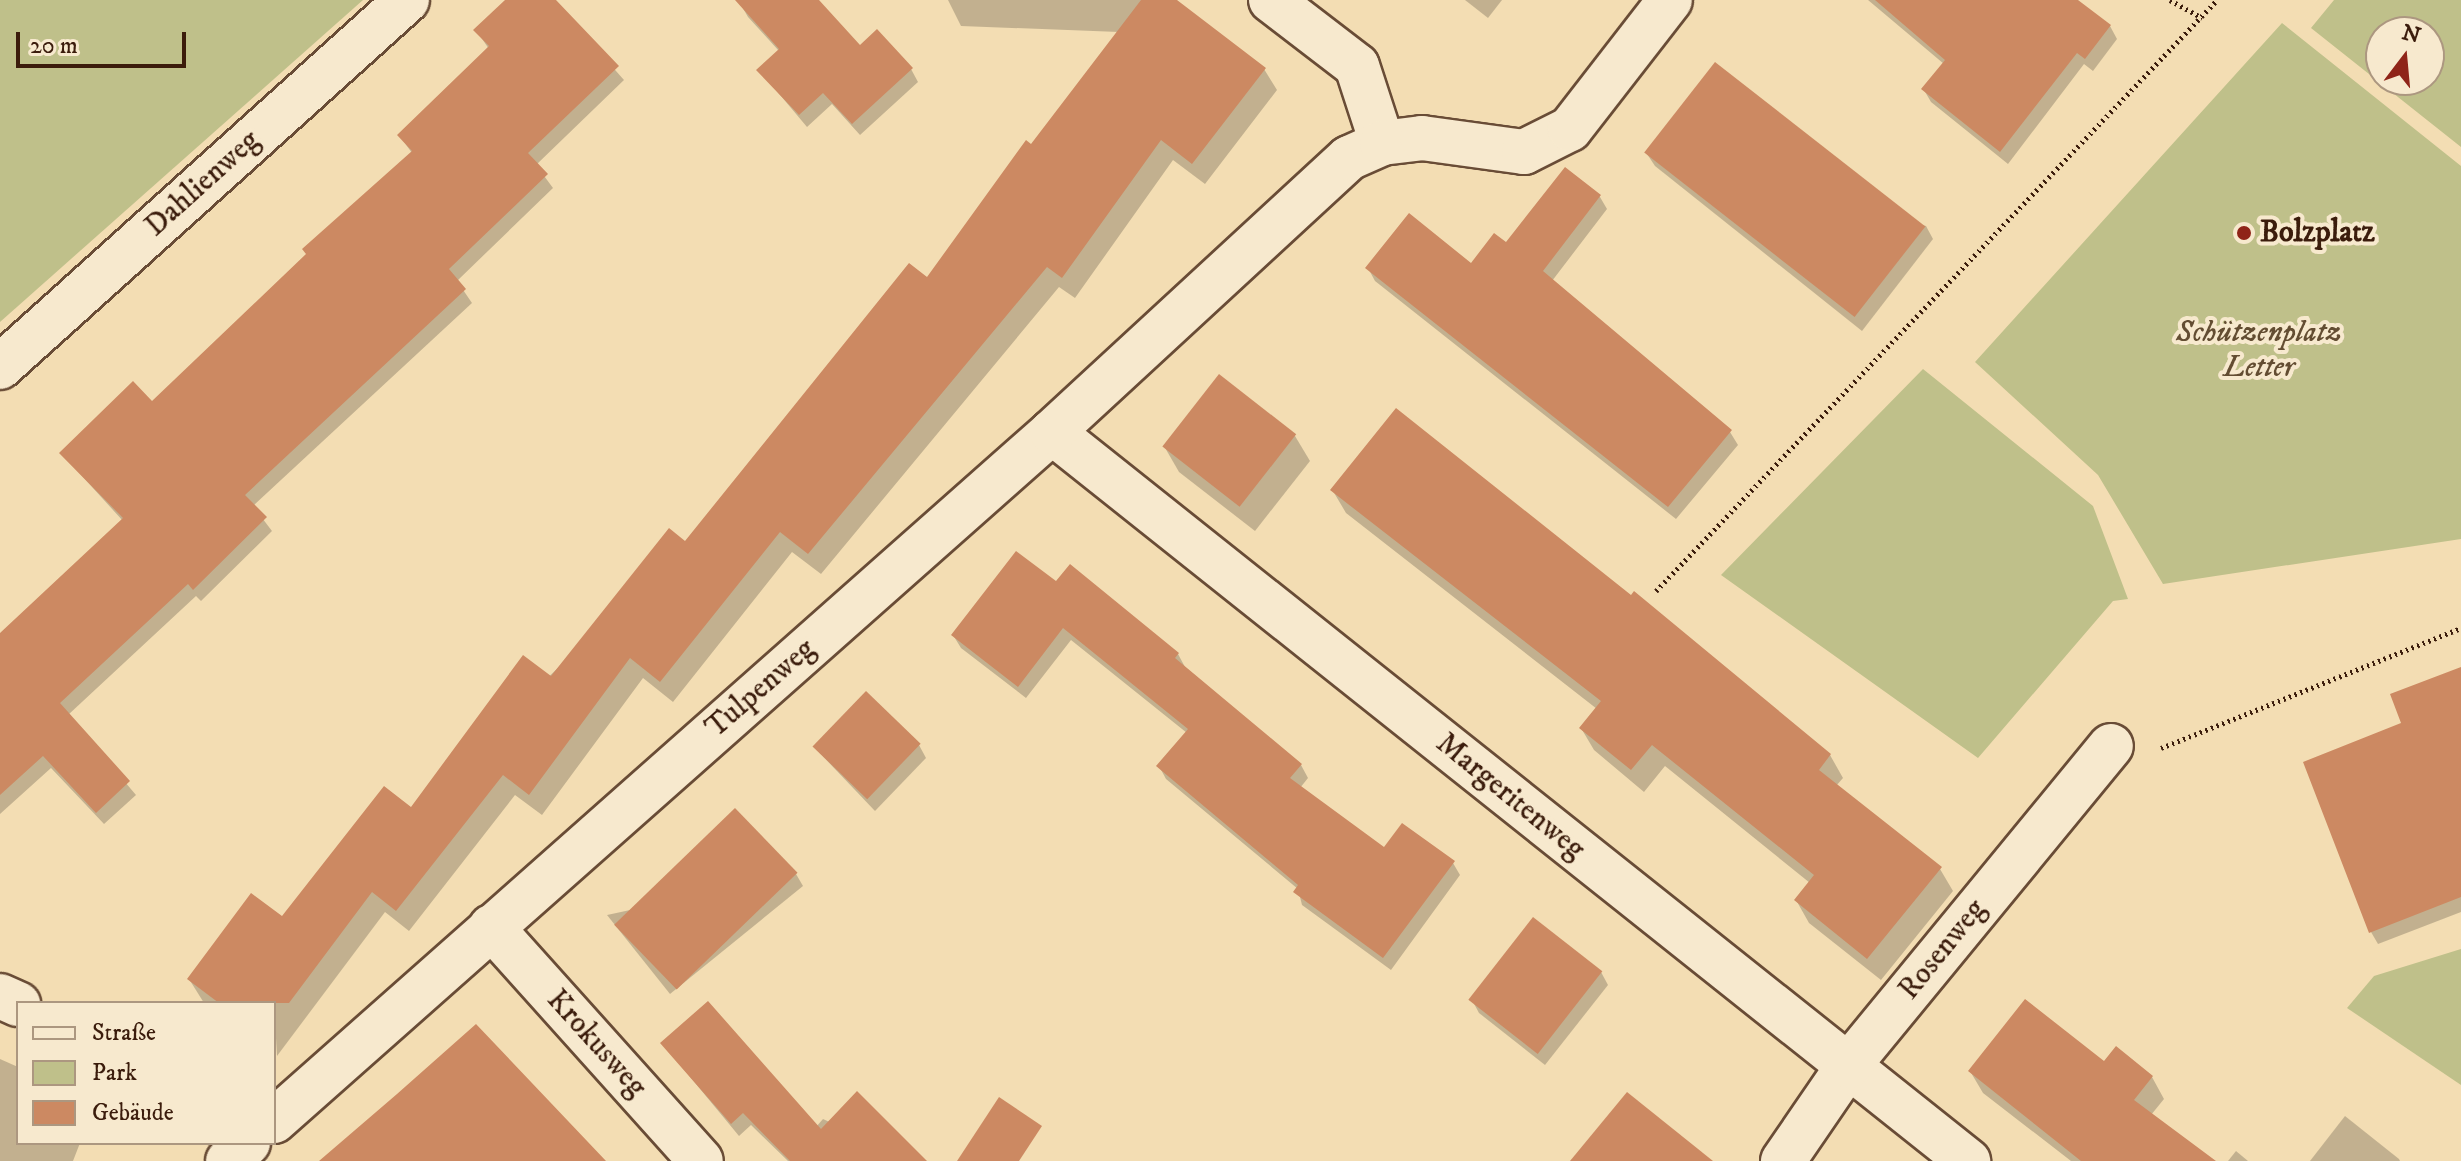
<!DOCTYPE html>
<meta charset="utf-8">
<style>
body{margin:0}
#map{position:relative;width:2461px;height:1161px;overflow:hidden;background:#f3ddb3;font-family:"IM FELL DW Pica",serif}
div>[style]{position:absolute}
.green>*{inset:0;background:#bfc08a}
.shadow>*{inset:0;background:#0003}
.building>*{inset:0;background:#cc8962;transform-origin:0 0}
.path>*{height:5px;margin-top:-2.5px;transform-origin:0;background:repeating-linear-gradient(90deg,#3b1c0c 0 2px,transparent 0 6px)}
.roads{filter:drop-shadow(2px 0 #694c36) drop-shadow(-2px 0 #694c36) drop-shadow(0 2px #694c36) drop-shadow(0 -2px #694c36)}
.minor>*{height:44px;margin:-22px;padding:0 22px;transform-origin:22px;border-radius:22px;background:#f7e9ce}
.dots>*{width:22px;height:22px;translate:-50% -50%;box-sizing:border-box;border:4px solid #f7e9ce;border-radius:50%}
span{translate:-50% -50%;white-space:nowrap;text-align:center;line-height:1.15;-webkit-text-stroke:8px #f7e9ce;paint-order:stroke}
.street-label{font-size:30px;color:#3b1c0c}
.poi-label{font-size:30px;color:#3b1c0c;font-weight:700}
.left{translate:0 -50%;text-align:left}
.park-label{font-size:30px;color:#634d32;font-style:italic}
.legend{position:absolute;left:16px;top:1001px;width:260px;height:144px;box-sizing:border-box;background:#f7e9ce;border:2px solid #ac9780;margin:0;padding:10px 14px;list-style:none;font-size:24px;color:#3b1c0c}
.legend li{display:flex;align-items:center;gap:16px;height:40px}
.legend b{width:40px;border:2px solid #ac9780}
.north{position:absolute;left:2365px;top:16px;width:80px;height:80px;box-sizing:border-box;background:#f7e9ce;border:2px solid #ac9780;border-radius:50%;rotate:16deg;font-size:22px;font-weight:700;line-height:32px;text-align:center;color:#3b1c0c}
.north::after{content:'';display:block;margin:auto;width:28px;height:36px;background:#8f2418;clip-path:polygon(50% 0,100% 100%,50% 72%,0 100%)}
.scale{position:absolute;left:16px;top:32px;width:170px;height:36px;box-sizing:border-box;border:4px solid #3b1c0c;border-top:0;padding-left:10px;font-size:24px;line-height:28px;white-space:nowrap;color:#3b1c0c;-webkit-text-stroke:6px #f7e9ce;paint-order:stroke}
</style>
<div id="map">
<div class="green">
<i style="clip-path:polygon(0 0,363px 0,0 322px)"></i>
<i style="clip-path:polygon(evenodd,2334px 0,2461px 0,2461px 147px,2311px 28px,2334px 0,2429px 32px,2429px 80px,2381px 80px,2381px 32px,2429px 32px)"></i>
<i style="clip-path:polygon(2282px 23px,2461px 166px,2461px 539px,2163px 584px,2098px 475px,1975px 362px)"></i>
<i style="clip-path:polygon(1923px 369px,2093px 506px,2128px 599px,2113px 601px,1978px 758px,1721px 575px)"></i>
<i style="clip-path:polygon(2461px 949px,2461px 1085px,2347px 1008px,2374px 976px)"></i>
</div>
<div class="shadow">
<i style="clip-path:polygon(508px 0,553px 0,624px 80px,536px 165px,553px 188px,457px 281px,472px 303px,253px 506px,272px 531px,201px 601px,196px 596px,68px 715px,136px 795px,104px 824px,51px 768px,0 814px,0 635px,123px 521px,62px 454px,152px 403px,412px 153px,399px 135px,489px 49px,476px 30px)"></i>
<i style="clip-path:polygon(746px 0,816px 0,860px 48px,911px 69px,918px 82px,860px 135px,832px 104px,807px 127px,759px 70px,779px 51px,748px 17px,741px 5px)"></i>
<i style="clip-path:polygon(948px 0,1173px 0,1264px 69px,1277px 90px,1205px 184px,1173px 160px,1075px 298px,1059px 287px,821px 574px,792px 552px,673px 702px,643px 678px,542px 815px,515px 795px,409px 931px,385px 912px,277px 1056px,274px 1003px,204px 1003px,189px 979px,282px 918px,412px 810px,685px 544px,927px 280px,1119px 32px,961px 26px)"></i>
<i style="clip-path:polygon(1465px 0,1502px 0,1488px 18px)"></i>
<i style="clip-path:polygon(1868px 0,2074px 0,2110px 26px,2117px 39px,2093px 71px,2084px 64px,2008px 164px,1931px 102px,1924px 90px,1944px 64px)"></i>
<i style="clip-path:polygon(1647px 154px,1926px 226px,1933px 239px,1862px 331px,1655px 166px)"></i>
<i style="clip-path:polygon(1565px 170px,1600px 197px,1607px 209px,1552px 281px,1730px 432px,1738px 445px,1676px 519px,1375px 281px,1368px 268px,1471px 266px,1506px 244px)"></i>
<i style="clip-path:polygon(1295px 436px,1310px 461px,1255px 531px,1179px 472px,1164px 446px)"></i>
<i style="clip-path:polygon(1333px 491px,1830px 755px,1843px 778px,1836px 786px,1940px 869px,1953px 891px,1881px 980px,1809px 923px,1796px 900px,1810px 883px,1665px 766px,1644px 792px,1594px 750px,1581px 728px,1597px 709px,1346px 513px)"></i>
<i style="clip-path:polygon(1057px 584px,1178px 654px,1185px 667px,1301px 765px,1308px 778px,1300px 788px,1385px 850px,1453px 863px,1460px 875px,1391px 970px,1302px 905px,1298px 889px,1166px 779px,1159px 766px,1187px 733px,1071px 640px,1026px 698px,961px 648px,953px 635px)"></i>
<i style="clip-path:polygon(2461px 668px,2461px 912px,2378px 944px,2371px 932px,2404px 724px)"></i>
<i style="clip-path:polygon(919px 745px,926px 758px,875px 811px,815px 748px)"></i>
<i style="clip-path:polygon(796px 874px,803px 886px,670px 994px,607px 915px)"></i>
<i style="clip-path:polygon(1601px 972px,1608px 985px,1545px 1065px,1479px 1013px,1472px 1000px)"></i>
<i style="clip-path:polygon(662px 1043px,816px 1127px,823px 1119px,914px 1161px,788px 1161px,751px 1125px,739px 1136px)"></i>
<i style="clip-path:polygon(0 1059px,18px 1067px,18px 1143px,80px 1143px,73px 1161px,0 1161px)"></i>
<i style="clip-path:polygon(2104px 1064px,2152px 1077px,2164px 1099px,2151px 1115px,2213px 1161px,2071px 1161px,1983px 1093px,1970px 1071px)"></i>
<i style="clip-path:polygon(2345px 1116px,2399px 1159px,2400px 1161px,2310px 1161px)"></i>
<i style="clip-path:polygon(2236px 1151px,2248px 1161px,2228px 1161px)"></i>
</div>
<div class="building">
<i style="clip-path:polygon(505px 0,556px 0,619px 66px,528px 153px,548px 174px,449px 269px,466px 289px,245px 495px,267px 517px,193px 590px,188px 584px,60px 703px,130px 781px,96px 813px,43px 756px,0 795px,0 633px,123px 518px,59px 453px,133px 381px,152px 401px,306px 254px,302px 249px,412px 151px,397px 135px,489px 46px,473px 30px)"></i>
<i style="clip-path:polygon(735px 0,819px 0,860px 45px,877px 29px,913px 68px,852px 124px,823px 93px,799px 115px,756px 70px,779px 49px)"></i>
<i style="clip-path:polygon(1141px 0,1177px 0,1266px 68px,1192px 164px,1161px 140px,1062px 278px,1047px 267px,808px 554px,780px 532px,660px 682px,630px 658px,529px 795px,503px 775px,396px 911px,372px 892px,289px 1003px,219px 1003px,187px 979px,251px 893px,282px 916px,384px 786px,411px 807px,523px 655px,551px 676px,669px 528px,685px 541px,909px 263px,927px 277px,1026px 140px,1031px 144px)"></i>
<i style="clip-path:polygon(1875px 0,2078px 0,2111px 25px,2085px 59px,2077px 53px,2000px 152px,1921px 89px,1945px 60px)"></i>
<i style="left:1715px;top:62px;width:267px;height:115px;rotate:38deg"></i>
<i style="clip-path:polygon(1565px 167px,1601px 195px,1543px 271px,1732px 430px,1668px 507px,1365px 268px,1409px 213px,1471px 263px,1494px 233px,1506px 242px)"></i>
<i style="left:1219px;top:374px;width:98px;height:92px;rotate:38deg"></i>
<i style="clip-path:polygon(1396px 408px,1631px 595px,1634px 591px,1831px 754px,1819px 770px,1942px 867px,1867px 959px,1794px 900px,1814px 875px,1652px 745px,1631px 770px,1579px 728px,1601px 701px,1330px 490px)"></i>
<i style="clip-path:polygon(1016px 551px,1056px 581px,1070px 564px,1179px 653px,1175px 658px,1302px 764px,1290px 778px,1384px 847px,1402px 823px,1455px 861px,1383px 958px,1293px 892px,1298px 885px,1156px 766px,1188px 729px,1063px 628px,1018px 687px,951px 635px)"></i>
<i style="clip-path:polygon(2461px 667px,2461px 897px,2369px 933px,2303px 762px,2401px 723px,2390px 694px)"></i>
<i style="left:866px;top:691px;width:76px;height:77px;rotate:44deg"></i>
<i style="left:735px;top:808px;width:90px;height:168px;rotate:46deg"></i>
<i style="left:1533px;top:917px;width:88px;height:105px;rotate:38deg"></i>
<i style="clip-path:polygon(2025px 999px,2104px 1061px,2116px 1046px,2153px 1076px,2134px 1100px,2216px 1161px,2081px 1161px,1968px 1071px)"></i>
<i style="clip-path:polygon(708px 1001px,821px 1129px,857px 1091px,927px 1161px,790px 1161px,743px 1113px,731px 1124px,660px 1043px)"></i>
<i style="clip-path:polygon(476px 1024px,606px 1161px,319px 1161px,397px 1094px)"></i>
<i style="clip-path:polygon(1627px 1092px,1713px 1161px,1570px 1161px)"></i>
<i style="clip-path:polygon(999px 1097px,1042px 1126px,1019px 1161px,957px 1161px)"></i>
</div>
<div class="path">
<i style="left:2170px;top:0;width:37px;rotate:29deg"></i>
<i style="left:1656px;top:591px;width:815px;rotate:-46.49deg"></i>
<i style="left:2161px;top:748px;width:323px;rotate:-21.8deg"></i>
</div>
<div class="roads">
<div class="minor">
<i style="left:1271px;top:0;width:108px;rotate:37.5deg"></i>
<i style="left:1357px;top:66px;width:81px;rotate:72deg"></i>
<i style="left:0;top:367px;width:548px;rotate:-42.04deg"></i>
<i style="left:1052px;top:432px;width:1171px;rotate:38.51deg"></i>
<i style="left:491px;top:927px;width:314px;rotate:48.1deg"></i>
<i style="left:0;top:996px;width:20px;rotate:24deg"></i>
<i style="left:274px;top:1121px;width:1039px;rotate:-41.53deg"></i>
<i style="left:1052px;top:432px;width:404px;rotate:-42.7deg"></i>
<i style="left:1349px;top:158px;width:36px;rotate:-24deg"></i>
<i style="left:1382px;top:143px;width:40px;rotate:-7.1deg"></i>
<i style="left:1422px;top:138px;width:103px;rotate:7.8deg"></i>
<i style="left:1524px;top:152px;width:51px;rotate:-26.6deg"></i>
<i style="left:1570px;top:129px;width:163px;rotate:-52.2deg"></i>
<i style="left:228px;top:1161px;width:27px;rotate:-42deg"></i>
<i style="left:1783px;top:1161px;width:115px;rotate:-55.6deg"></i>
<i style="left:1848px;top:1066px;width:414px;rotate:-50.6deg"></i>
</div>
</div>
<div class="dots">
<i style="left:2244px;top:233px;background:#8f2418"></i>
</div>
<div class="street-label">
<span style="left:203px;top:184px;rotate:-42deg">Dahlienweg</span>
<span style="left:761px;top:689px;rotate:-41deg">Tulpenweg</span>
<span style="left:1510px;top:797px;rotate:39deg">Margeritenweg</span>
<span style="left:1943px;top:950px;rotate:-51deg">Rosenweg</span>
<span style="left:596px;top:1044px;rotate:48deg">Krokusweg</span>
</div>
<div class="poi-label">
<span class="left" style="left:2260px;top:233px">Bolzplatz</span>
</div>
<div class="park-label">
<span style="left:2259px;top:350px">Schützenplatz<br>Letter</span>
</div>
<ul class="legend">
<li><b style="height:10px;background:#f7e9ce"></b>Straße</li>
<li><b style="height:22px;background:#bfc08a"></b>Park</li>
<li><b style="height:22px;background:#cc8962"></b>Gebäude</li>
</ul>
<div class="north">N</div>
<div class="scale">20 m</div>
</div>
